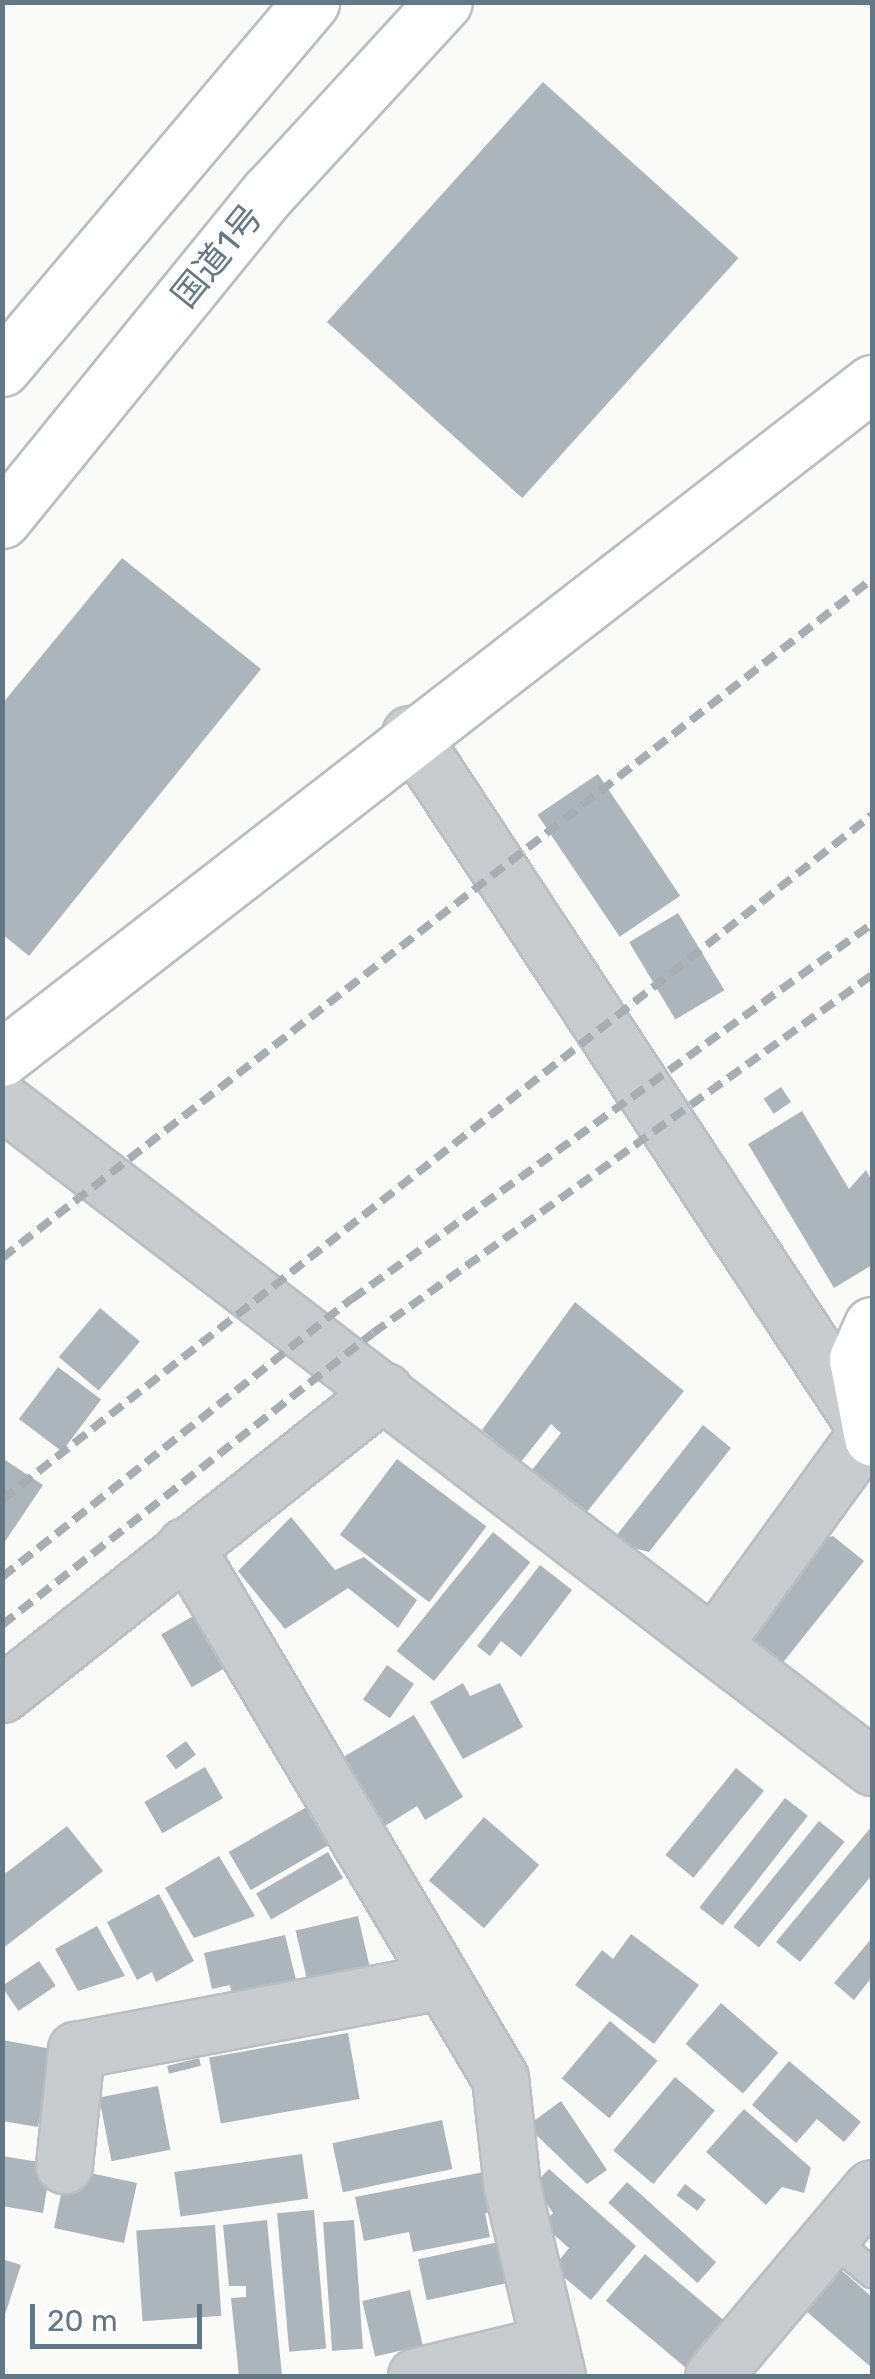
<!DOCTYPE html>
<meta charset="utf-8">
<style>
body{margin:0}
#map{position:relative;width:875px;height:2379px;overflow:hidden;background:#fafaf8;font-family:Rubik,"Noto Sans JP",sans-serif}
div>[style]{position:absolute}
.building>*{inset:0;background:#acb5bb;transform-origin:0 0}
.roads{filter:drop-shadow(2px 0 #b8bec2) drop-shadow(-2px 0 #b8bec2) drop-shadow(0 2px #b8bec2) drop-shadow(0 -2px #b8bec2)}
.lane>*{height:28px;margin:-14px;padding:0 14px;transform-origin:14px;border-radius:14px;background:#c8cccf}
.street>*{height:55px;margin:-27.5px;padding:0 27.5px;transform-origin:27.5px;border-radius:27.5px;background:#c8cccf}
.secondary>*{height:55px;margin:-27.5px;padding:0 27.5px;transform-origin:27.5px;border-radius:27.5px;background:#fff}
.highway>*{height:55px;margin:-27.5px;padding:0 27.5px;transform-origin:27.5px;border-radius:27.5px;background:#fff}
.rail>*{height:8px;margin-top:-4px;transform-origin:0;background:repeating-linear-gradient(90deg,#a6aeb3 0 15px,transparent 0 23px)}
span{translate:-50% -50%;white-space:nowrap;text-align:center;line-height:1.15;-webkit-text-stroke:10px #fff;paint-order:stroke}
.street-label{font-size:35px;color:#647784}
.frame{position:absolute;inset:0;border:5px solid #647784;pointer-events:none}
.scale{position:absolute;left:30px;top:2304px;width:172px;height:45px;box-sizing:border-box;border:5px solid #647784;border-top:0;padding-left:12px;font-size:30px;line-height:35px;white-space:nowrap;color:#647784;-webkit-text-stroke:8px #fff;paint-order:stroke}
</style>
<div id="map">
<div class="building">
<i style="left:543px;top:82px;width:263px;height:323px;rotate:42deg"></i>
<i style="clip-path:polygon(122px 558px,261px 669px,29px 956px,2px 934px,2px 704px)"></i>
<i style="left:598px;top:774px;width:147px;height:73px;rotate:56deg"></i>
<i style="left:678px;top:913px;width:90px;height:57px;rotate:59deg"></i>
<i style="left:781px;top:1087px;width:18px;height:21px;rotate:56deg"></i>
<i style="clip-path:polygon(802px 1111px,849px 1189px,866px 1170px,872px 1181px,872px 1265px,834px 1288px,748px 1144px)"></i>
<i style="clip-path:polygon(575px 1302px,684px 1391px,586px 1513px,532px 1470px,561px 1433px,551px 1424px,521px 1462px,482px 1430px)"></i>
<i style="left:100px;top:1308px;width:52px;height:64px;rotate:40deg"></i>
<i style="left:58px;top:1367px;width:54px;height:65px;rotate:37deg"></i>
<i style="clip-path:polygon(703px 1425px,731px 1448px,649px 1552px,630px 1547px,616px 1536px)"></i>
<i style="clip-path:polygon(2px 1458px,43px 1485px,2px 1546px)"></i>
<i style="left:397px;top:1459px;width:112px;height:95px;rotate:37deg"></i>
<i style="clip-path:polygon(291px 1517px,335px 1570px,364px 1557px,417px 1600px,398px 1628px,348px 1588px,285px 1629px,238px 1571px)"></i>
<i style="left:493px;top:1532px;width:48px;height:153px;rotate:39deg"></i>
<i style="clip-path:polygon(833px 1536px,864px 1561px,781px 1665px,752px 1644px,751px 1623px,813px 1542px)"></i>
<i style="clip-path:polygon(540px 1565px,572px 1590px,521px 1657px,501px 1641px,490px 1656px,477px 1646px)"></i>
<i style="left:195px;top:1615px;width:61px;height:39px;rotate:60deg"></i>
<i style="left:387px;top:1665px;width:33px;height:42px;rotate:35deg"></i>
<i style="clip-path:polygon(463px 1683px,470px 1696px,500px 1683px,523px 1727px,463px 1759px,430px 1702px)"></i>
<i style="clip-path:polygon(414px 1715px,463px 1797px,425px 1820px,417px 1806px,377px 1831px,335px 1762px)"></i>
<i style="left:186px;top:1741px;width:17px;height:25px;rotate:54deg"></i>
<i style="left:205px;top:1767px;width:36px;height:70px;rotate:60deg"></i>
<i style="left:736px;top:1768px;width:36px;height:112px;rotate:39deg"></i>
<i style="left:785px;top:1798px;width:29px;height:139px;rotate:38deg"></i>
<i style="left:317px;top:1801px;width:44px;height:102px;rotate:60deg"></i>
<i style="left:484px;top:1817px;width:73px;height:84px;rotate:41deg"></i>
<i style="left:819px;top:1821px;width:33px;height:136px;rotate:39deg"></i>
<i style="clip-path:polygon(67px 1826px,103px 1871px,2px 1949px,2px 1876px)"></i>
<i style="clip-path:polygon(872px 1826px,872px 1875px,800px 1962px,776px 1942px)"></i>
<i style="left:328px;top:1852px;width:30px;height:83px;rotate:60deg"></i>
<i style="clip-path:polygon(219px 1856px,255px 1916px,194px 1938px,165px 1888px)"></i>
<i style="clip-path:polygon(159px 1894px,194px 1961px,156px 1982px,152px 1972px,137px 1980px,107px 1922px)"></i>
<i style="left:358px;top:1916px;width:59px;height:64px;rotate:77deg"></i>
<i style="clip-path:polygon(97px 1926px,125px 1976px,78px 1991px,55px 1949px)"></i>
<i style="clip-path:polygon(631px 1934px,699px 1985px,654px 2044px,575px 1985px,602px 1950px,613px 1959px)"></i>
<i style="clip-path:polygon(285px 1935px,298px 1988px,234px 2003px,230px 1985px,212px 1989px,204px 1953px)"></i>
<i style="clip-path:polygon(872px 1938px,872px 1977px,854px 2000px,834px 1983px)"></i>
<i style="left:39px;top:1961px;width:30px;height:45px;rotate:56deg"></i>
<i style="left:721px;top:2003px;width:76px;height:54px;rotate:41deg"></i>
<i style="left:610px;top:2021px;width:62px;height:75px;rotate:40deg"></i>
<i style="left:348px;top:2033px;width:67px;height:141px;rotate:80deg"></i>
<i style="clip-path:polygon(2px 2040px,52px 2049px,38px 2127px,2px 2121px)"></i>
<i style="left:199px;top:2058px;width:8px;height:33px;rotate:76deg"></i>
<i style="clip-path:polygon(789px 2061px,861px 2122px,844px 2142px,817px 2119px,796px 2143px,752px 2105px)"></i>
<i style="left:675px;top:2077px;width:52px;height:96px;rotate:40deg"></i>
<i style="left:158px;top:2086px;width:65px;height:60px;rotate:79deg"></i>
<i style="clip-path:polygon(561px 2101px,607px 2170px,587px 2184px,527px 2126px)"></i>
<i style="clip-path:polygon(744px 2109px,811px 2168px,804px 2193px,782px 2187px,766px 2205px,706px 2152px)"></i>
<i style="left:442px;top:2120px;width:50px;height:112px;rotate:78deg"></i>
<i style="left:302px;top:2154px;width:45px;height:129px;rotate:82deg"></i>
<i style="clip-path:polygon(2px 2156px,51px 2164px,43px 2213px,2px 2206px)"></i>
<i style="clip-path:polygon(549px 2169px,636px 2246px,591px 2300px,553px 2268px,569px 2248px,542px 2224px,553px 2213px,534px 2184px)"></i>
<i style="clip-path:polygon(81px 2171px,137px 2183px,124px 2243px,54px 2228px,62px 2190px,76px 2193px)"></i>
<i style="clip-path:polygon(489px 2171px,497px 2211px,485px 2213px,490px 2237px,413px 2252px,409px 2232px,364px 2241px,355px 2197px)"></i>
<i style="left:627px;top:2182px;width:120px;height:28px;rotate:42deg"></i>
<i style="left:685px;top:2184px;width:26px;height:14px;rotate:37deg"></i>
<i style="left:314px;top:2210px;width:139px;height:37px;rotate:85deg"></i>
<i style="clip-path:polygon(267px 2220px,282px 2376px,239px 2376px,231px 2298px,246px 2297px,246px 2286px,229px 2286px,223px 2225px)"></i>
<i style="left:354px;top:2220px;width:129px;height:31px;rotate:86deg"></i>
<i style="left:215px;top:2225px;width:91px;height:79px;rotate:86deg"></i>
<i style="left:508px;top:2240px;width:42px;height:92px;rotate:78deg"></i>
<i style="left:645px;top:2254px;width:106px;height:61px;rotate:40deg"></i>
<i style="clip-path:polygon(2px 2259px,21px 2265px,3px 2321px,2px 2321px)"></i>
<i style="clip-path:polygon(840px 2269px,872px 2297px,872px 2368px,807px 2312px)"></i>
<i style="left:410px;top:2290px;width:57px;height:49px;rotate:77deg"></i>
</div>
<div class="roads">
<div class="lane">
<i style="left:830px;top:2238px;width:55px;rotate:39.8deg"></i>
</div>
<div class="street">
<i style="left:410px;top:734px;width:834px;rotate:56.69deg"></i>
<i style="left:868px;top:1431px;width:263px;rotate:125.9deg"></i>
<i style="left:2px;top:1101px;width:1096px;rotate:37.43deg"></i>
<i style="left:185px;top:1546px;width:618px;rotate:59.37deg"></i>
<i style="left:500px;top:2078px;width:110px;rotate:83.7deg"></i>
<i style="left:512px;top:2187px;width:194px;rotate:76.6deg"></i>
<i style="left:2px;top:1694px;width:488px;rotate:-38.4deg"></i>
<i style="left:64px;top:2165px;width:116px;rotate:-84deg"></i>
<i style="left:76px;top:2050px;width:372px;rotate:-10.7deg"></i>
<i style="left:416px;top:2376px;width:137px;rotate:-13.5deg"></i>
<i style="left:713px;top:2376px;width:246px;rotate:-49.8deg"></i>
</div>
<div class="secondary">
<i style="left:2px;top:1058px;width:1101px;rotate:-37.81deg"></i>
<i style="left:872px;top:1325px;width:37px;rotate:114deg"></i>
<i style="left:857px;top:1359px;width:80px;rotate:79.2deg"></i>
</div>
<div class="highway">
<i style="left:2px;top:368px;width:479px;rotate:-49.8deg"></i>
<i style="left:2px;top:520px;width:423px;rotate:-50.9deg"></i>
<i style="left:269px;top:192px;width:258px;rotate:-47.4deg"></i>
</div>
</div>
<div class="rail">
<i style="left:2px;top:1258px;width:1104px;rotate:-37.97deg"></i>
<i style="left:2px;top:1500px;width:1107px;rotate:-38.22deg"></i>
<i style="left:2px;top:1577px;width:447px;rotate:-38.5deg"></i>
<i style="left:352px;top:1299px;width:641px;rotate:-35.8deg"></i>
<i style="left:2px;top:1625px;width:472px;rotate:-38.2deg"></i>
<i style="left:373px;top:1333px;width:614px;rotate:-35.66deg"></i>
</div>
<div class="street-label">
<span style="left:217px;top:256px;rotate:-51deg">国道1号</span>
</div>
<div class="frame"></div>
<div class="scale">20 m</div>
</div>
